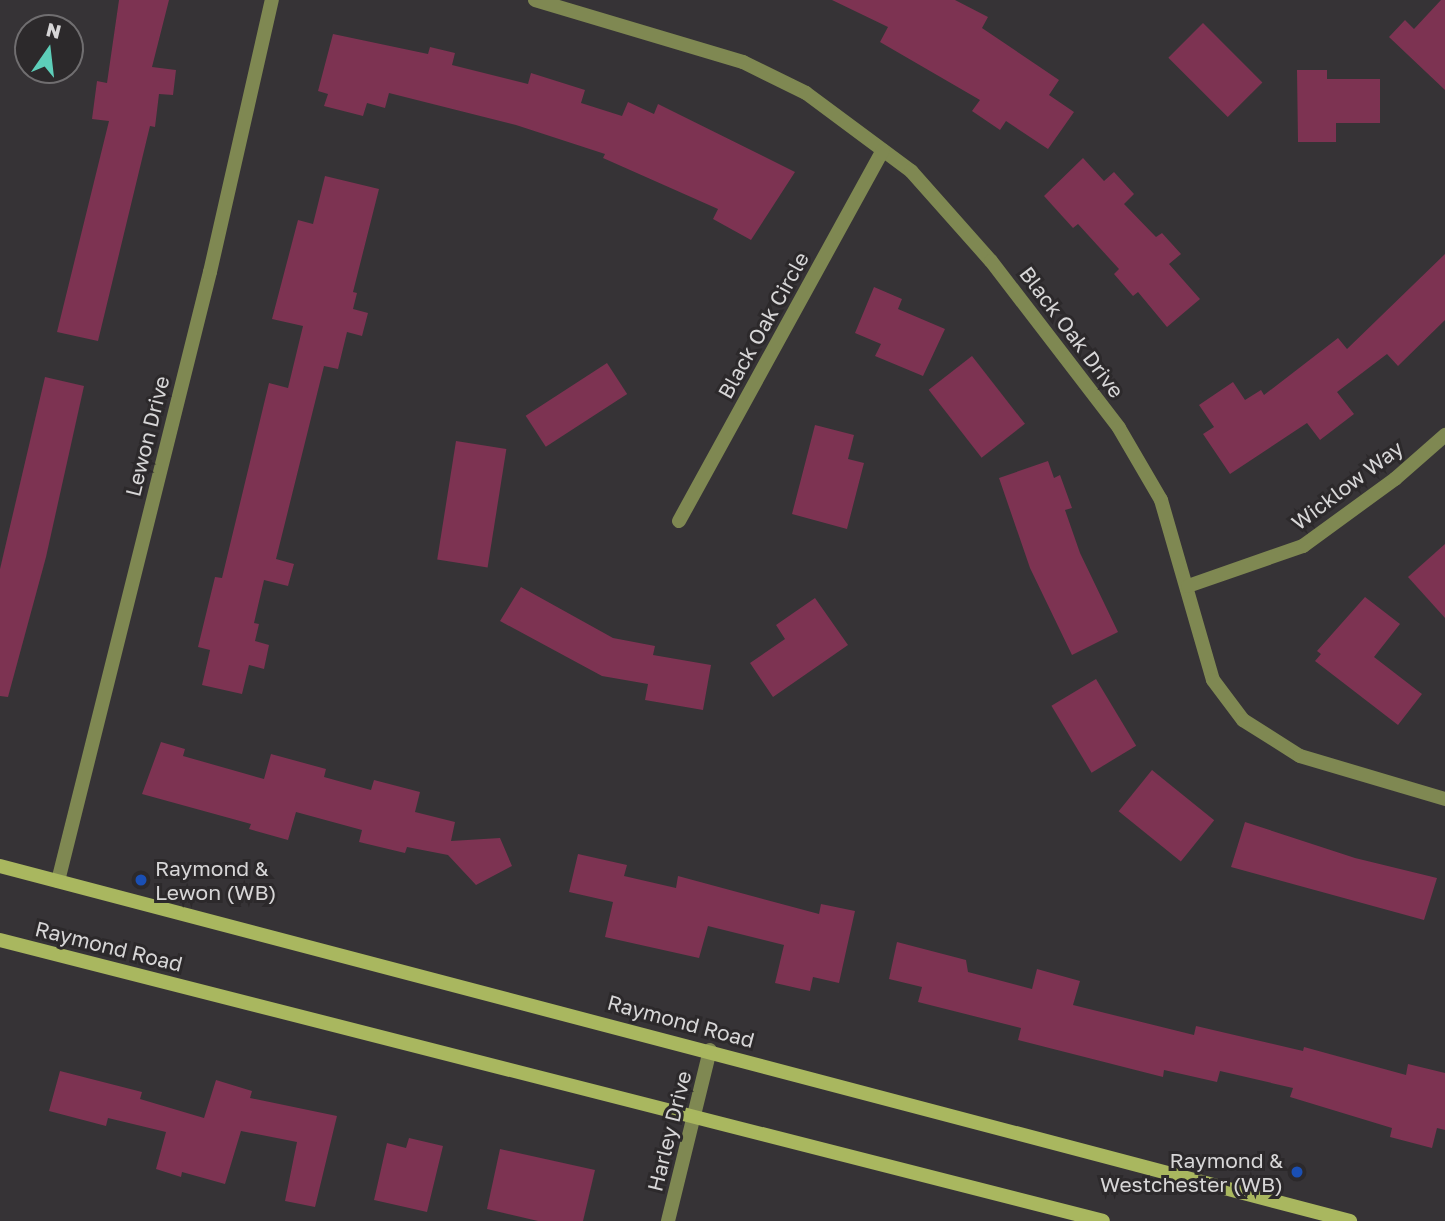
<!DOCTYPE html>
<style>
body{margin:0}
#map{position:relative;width:1445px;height:1221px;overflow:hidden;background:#363336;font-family:"Golos Text",sans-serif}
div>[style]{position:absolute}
.building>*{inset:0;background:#7d3352;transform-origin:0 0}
.minor>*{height:14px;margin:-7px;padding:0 7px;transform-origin:7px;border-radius:7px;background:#7f8852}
.secondary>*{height:14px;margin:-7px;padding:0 7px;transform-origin:7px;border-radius:7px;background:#a9b75f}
.dots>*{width:19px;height:19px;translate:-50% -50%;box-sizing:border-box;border:4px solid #2c292b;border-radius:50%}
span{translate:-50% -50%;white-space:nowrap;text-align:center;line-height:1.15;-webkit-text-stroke:6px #2c292b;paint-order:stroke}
.street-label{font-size:21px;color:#d7d6d7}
.poi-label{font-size:21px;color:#d7d6d7}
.left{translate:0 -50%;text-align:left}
.right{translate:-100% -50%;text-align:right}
.north{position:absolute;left:14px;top:14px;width:70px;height:70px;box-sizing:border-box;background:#2c292b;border:2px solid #706e70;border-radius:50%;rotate:14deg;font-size:19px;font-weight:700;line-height:28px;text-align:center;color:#d7d6d7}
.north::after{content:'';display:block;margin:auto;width:24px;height:32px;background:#5dceb9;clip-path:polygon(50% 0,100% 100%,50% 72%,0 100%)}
</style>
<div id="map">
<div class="building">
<i style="clip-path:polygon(119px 0,169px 0,152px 67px,176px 70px,173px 95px,159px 94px,155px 127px,150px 126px,98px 341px,57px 332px,109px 121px,92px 119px,97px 81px,107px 83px)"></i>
<i style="clip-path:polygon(832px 0,955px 0,988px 17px,982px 28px,1059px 80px,1049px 95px,1074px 112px,1048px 149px,1006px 121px,1000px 130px,972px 111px,980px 100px,880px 42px,888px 27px)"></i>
<i style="clip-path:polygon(1441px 0,1445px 0,1445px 90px,1389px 37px,1405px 20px,1414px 29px)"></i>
<i style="left:1203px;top:23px;width:84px;height:49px;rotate:45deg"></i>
<i style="clip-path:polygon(333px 34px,428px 54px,430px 47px,455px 53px,452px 65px,528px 84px,531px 73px,585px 90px,581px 103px,622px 116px,628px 102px,654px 114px,658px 104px,795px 172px,751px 240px,713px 219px,718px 209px,603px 158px,605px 154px,516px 125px,389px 93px,385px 108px,367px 103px,363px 116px,324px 106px,328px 94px,318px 91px)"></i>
<i style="clip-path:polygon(1297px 70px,1327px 70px,1327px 79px,1380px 79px,1380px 123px,1336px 123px,1336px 142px,1298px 142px)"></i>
<i style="clip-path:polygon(1083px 158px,1104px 181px,1114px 172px,1134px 194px,1124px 204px,1156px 237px,1162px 233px,1181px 254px,1169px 264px,1200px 299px,1167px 327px,1138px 292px,1133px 296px,1114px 274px,1119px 269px,1078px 224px,1073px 228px,1044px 196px)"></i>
<i style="clip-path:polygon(325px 176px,379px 189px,353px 292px,357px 293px,353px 309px,368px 313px,362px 336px,347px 332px,338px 369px,324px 366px,276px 559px,294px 564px,288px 586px,264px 580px,254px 623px,259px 624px,255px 641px,269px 645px,264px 669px,249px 665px,242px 694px,202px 685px,210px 650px,198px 647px,215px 577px,222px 578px,269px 383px,288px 388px,303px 326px,272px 319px,298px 220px,313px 224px)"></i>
<i style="clip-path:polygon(1445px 254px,1445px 320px,1398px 366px,1387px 354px,1337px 392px,1354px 414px,1320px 440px,1307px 423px,1230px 474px,1203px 434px,1214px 427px,1199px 405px,1233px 382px,1245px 400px,1261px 390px,1264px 395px,1338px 338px,1347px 349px)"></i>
<i style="clip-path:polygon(874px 287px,902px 299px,898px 309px,945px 329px,923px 376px,875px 356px,881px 344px,855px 333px)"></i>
<i style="left:972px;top:356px;width:86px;height:55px;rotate:52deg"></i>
<i style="left:607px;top:363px;width:37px;height:97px;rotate:57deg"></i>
<i style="clip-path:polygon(45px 377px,84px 386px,46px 557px,8px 697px,0 696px,0 569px)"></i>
<i style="clip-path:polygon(815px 425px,854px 435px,848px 459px,864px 463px,847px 529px,792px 514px)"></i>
<i style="left:456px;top:441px;width:51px;height:120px;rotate:9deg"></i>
<i style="clip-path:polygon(1048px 461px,1054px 478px,1060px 475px,1072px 508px,1065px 510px,1080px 553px,1118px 632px,1072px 655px,1030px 568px,999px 478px)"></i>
<i style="clip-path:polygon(1445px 544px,1445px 618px,1408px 577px)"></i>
<i style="clip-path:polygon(521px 587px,613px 638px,655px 646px,653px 655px,711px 665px,703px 710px,645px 700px,648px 684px,602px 676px,500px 621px)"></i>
<i style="clip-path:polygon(1365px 597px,1400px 624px,1374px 657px,1422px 694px,1398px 725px,1315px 661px,1321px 654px,1317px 651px)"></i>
<i style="clip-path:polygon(815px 598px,848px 645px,773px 697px,750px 663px,785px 639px,776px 625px)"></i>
<i style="left:1096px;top:679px;width:78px;height:52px;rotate:59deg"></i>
<i style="clip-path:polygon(161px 742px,185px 749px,183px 756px,264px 779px,271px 754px,326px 769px,324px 777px,371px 790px,374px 780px,420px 792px,415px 812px,455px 822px,451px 841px,500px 838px,512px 866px,476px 885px,448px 855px,407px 847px,405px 853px,359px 842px,362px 830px,296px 812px,288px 840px,249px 829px,251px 824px,142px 794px)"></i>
<i style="left:1152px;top:770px;width:80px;height:53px;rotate:39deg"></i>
<i style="clip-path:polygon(1245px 822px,1355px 858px,1437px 878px,1424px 920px,1231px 867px)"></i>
<i style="clip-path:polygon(578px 854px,627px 865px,624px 876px,676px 888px,678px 876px,819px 914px,821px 904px,855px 911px,839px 983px,813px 977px,810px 991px,775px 983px,784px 945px,708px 926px,699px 958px,605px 937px,613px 902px,569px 892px)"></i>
<i style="clip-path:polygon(897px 942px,966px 960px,968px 972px,1032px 989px,1037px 969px,1080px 981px,1073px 1005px,1194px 1035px,1196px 1026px,1303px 1051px,1304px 1047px,1406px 1075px,1408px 1064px,1445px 1073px,1445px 1130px,1437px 1128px,1432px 1148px,1390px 1137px,1392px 1128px,1290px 1097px,1293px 1088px,1220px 1071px,1217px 1082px,1164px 1070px,1163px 1077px,1018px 1040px,1021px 1028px,918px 1002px,922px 987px,889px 979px)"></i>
<i style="clip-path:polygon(60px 1071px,142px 1092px,140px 1099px,204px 1118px,216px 1080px,252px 1091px,250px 1098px,337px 1116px,315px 1207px,285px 1201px,297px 1142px,241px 1131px,225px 1184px,182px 1172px,181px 1177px,156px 1169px,166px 1132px,108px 1118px,106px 1126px,49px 1111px)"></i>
<i style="clip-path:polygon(409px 1138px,443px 1146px,427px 1212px,374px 1200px,387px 1143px,406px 1148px)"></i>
<i style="clip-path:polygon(500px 1149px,595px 1170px,583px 1221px,538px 1221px,487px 1209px)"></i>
</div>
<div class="minor">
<i style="left:535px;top:0;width:217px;rotate:16.6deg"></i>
<i style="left:743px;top:62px;width:70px;rotate:26.2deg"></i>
<i style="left:806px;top:93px;width:131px;rotate:36.6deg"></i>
<i style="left:911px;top:171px;width:120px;rotate:48.4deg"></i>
<i style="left:991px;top:261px;width:210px;rotate:52.5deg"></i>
<i style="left:1119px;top:428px;width:83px;rotate:59.7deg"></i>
<i style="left:1161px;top:500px;width:187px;rotate:73.9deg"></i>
<i style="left:1213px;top:680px;width:50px;rotate:53.1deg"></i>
<i style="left:1243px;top:720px;width:67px;rotate:32.3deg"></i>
<i style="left:1300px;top:756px;width:151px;rotate:16.5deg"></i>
<i style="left:679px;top:521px;width:423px;rotate:-61.2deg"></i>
<i style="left:1188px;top:586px;width:122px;rotate:-19.2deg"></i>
<i style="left:1303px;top:546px;width:114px;rotate:-36.1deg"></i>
<i style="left:1395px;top:479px;width:67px;rotate:-41.3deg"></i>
<i style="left:58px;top:881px;width:628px;rotate:-75.99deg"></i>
<i style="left:210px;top:272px;width:279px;rotate:-77.2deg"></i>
<i style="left:668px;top:1221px;width:176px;rotate:-76.2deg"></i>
</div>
<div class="secondary">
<i style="left:0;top:866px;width:1396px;rotate:14.73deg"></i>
<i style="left:0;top:940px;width:1138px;rotate:14.29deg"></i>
</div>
<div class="dots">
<i style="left:141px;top:880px;background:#1a4fb4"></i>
<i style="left:1297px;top:1172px;background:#1a4fb4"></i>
</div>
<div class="street-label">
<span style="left:763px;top:325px;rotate:-61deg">Black Oak Circle</span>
<span style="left:1072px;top:332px;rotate:53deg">Black Oak Drive</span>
<span style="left:147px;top:436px;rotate:-76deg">Lewon Drive</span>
<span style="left:1347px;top:485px;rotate:-37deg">Wicklow Way</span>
<span style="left:109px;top:946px;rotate:14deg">Raymond Road</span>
<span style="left:681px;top:1021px;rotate:15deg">Raymond Road</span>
<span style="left:669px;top:1131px;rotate:-76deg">Harley Drive</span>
</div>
<div class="poi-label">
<span class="left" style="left:155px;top:880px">Raymond &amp;<br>Lewon (WB)</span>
<span class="right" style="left:1283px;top:1172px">Raymond &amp;<br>Westchester (WB)</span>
</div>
<div class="north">N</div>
</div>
